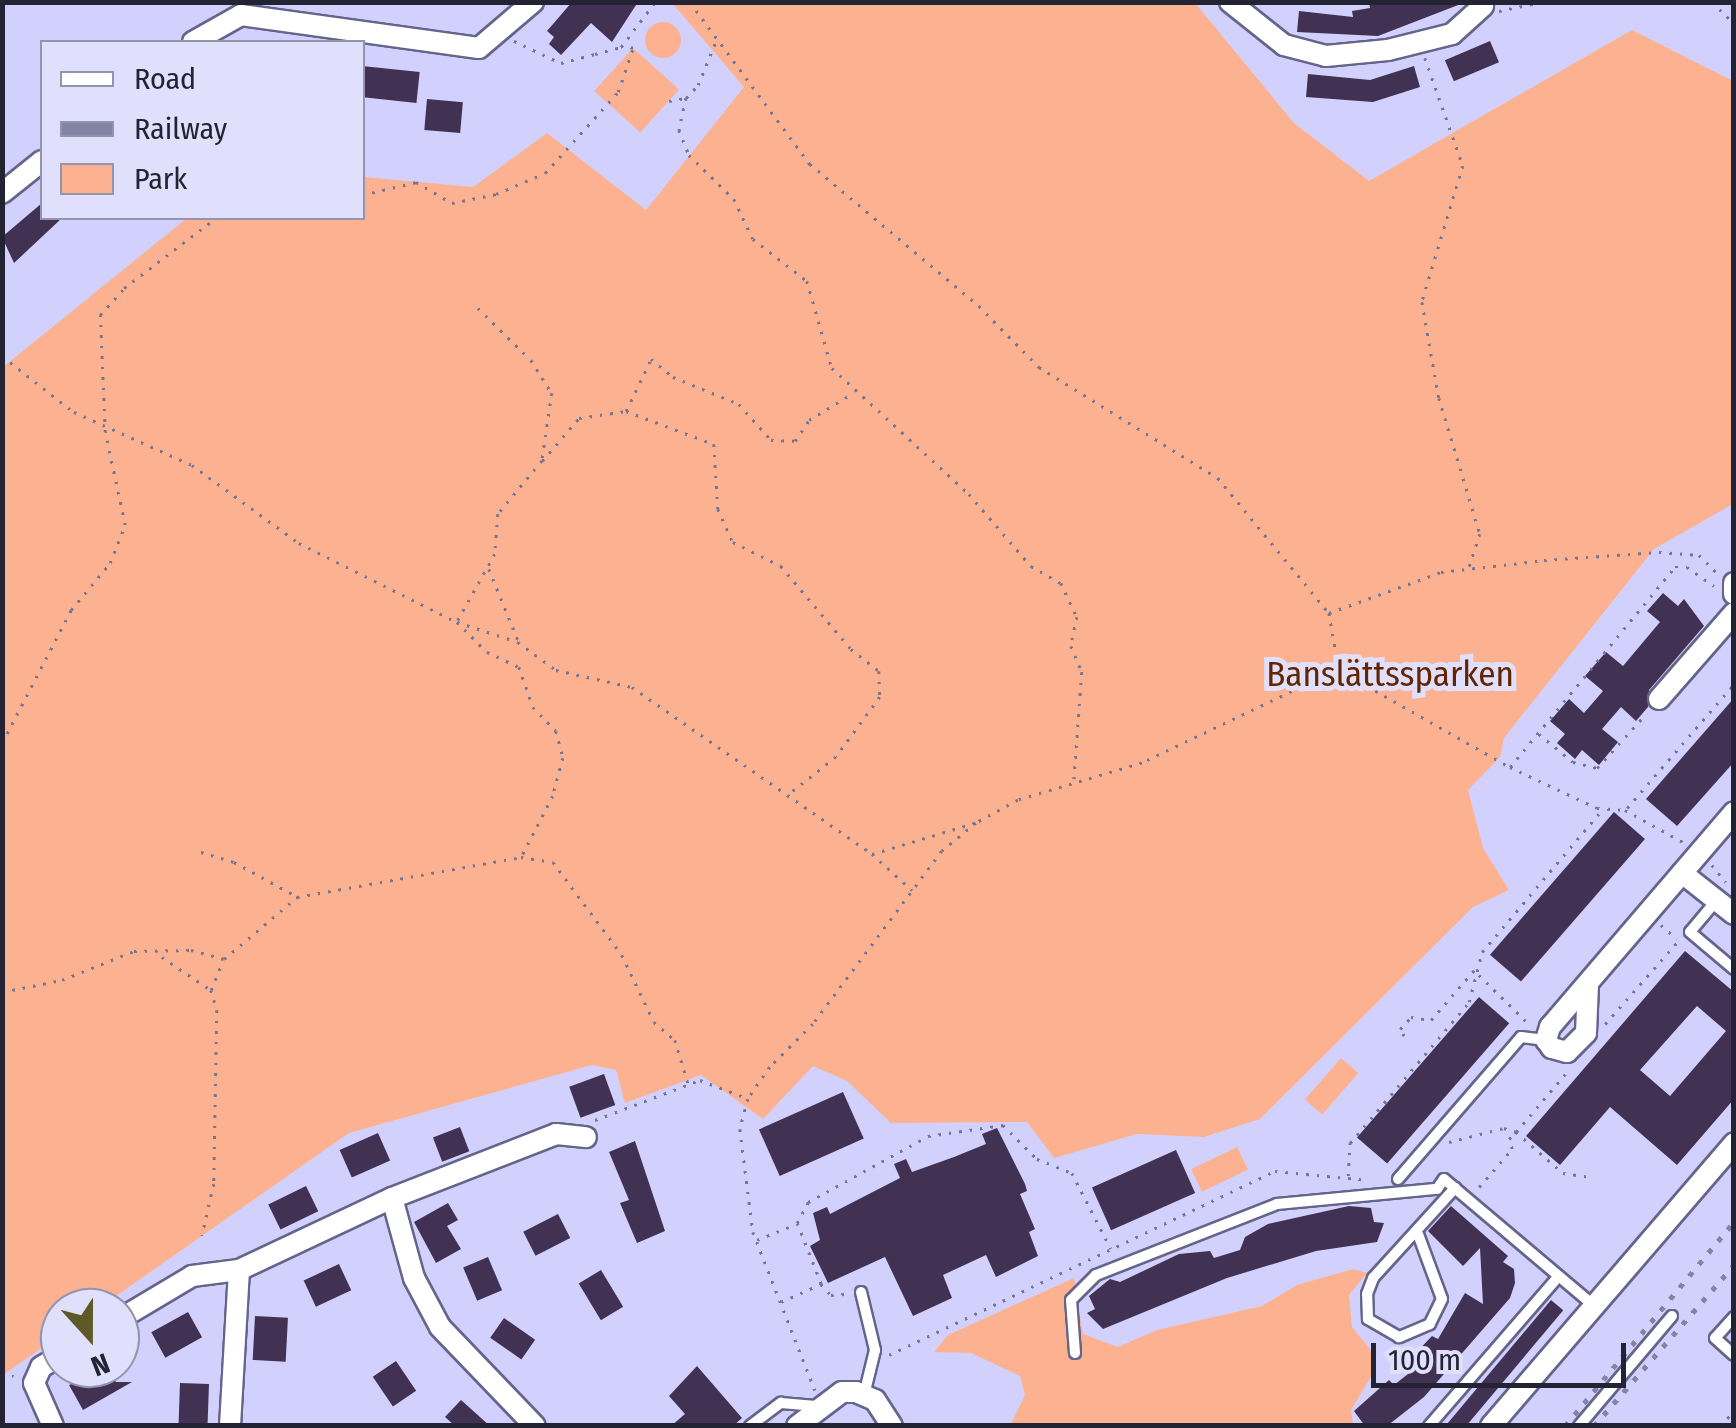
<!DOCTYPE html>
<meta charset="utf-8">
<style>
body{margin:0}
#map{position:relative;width:1736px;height:1428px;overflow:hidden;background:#d2d1fe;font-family:"Fira Sans Condensed",sans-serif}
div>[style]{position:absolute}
.green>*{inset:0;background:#fcb290;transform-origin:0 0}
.round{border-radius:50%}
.building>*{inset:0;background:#413153;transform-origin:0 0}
.path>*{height:2.5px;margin-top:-1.25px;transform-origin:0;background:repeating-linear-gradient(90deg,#757593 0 2.5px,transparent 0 10.5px)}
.roads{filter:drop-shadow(2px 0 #66648b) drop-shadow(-2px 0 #66648b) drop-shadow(0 2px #66648b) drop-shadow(0 -2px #66648b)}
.lane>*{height:10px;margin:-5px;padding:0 5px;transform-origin:5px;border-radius:5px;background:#fff}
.street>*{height:20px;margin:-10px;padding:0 10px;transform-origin:10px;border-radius:10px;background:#fff}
.rail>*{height:5px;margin-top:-2.5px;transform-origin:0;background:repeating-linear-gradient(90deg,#8383a3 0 5px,transparent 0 15px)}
span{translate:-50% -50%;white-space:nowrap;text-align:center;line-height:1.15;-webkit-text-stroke:10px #e0e0fc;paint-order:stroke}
.park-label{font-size:35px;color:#632500}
.frame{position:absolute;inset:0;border:5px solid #232333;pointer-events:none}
.legend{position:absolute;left:40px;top:40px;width:325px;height:180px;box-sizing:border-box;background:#e0e0fc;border:2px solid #9494ac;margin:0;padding:12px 18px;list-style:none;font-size:30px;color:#232333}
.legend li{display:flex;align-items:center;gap:20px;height:50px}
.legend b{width:50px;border:2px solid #9494ac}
.north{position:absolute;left:40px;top:1288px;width:100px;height:100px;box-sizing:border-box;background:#e0e0fc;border:2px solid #9494ac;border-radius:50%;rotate:159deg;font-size:28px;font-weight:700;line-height:40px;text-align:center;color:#232333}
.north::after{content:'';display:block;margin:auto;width:35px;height:45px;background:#5d5a27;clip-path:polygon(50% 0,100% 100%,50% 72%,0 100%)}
.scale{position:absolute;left:1371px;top:1343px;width:255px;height:45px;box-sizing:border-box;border:5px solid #232333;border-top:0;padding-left:12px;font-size:30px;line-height:35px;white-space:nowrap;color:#232333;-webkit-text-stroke:8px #e0e0fc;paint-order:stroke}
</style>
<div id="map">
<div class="green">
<i style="clip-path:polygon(672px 3px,1195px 3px,1294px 123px,1369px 181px,1632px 30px,1733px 81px,1733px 504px,1654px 549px,1504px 738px,1500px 757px,1468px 790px,1483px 848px,1509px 890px,1473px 907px,1260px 1119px,1204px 1137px,1137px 1134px,1054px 1158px,1027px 1122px,891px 1123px,847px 1081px,813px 1066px,763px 1119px,701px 1075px,625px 1103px,616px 1070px,592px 1065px,349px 1133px,99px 1308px,60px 1308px,60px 1335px,3px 1375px,3px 367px,187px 218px,362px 218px,363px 177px,473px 187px,547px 133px,646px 210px,744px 87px)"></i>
<i class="round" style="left:645px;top:22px;width:36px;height:36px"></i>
<i style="left:633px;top:48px;width:62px;height:58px;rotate:42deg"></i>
<i style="left:1341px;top:1058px;width:23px;height:55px;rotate:41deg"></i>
<i style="left:1237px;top:1147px;width:25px;height:51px;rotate:64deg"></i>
<i style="clip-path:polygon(1353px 1269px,1367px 1273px,1349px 1295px,1352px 1327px,1370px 1349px,1375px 1370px,1351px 1410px,1353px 1425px,1010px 1426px,1025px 1395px,1020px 1376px,971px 1353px,934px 1352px,948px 1335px,1074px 1278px,1083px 1334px,1118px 1347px,1157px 1330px,1262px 1306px,1297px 1285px)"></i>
</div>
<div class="building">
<i style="clip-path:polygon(572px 2px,638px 2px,612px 42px,591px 23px,561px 55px,549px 44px,554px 37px,547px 31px)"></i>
<i style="clip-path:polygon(1369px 2px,1466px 2px,1378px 36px,1297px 32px,1299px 11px,1353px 17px,1352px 11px,1370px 8px)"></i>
<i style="left:1490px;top:41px;width:23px;height:49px;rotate:67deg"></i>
<i style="left:362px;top:66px;width:58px;height:31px;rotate:6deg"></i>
<i style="clip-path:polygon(1414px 66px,1420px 87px,1373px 102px,1306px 97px,1308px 74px,1370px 80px)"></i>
<i style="left:427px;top:99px;width:36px;height:31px;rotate:5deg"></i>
<i style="clip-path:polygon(42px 203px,42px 218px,62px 218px,14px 263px,2px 237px)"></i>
<i style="clip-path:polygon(1663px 593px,1678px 606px,1684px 599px,1704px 626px,1649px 690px,1648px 707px,1636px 721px,1621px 707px,1602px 729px,1618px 742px,1599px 765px,1582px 750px,1575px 759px,1557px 743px,1565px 734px,1550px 721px,1569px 699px,1584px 713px,1603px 691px,1585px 676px,1606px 652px,1623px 666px,1660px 622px,1647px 611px)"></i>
<i style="clip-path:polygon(1734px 698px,1734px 762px,1677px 826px,1646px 799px)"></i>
<i style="left:1614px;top:812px;width:41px;height:189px;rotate:41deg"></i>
<i style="clip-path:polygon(evenodd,1685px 951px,1734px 992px,1734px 1099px,1677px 1165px,1610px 1107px,1560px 1165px,1526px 1136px,1685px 951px,1697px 1006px,1726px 1031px,1670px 1096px,1640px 1070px,1697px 1006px)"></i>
<i style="left:1479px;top:997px;width:40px;height:186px;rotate:41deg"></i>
<i style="left:604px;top:1074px;width:33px;height:37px;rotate:70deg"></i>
<i style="left:843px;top:1092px;width:51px;height:92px;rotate:66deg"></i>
<i style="left:460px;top:1127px;width:26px;height:29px;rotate:69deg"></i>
<i style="clip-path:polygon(997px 1128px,1025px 1184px,1027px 1191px,1020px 1194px,1035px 1229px,1029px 1232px,1038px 1256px,996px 1277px,986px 1255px,943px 1275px,952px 1298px,913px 1316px,885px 1257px,828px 1283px,810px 1246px,820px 1240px,813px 1213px,827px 1207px,830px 1214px,900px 1178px,894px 1164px,906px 1159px,912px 1172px,954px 1157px,986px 1144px,982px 1134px)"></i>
<i style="left:378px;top:1133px;width:30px;height:42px;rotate:66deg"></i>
<i style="clip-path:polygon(635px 1141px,665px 1231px,637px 1243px,620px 1203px,629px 1200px,609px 1152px)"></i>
<i style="left:1176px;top:1150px;width:47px;height:92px;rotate:66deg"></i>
<i style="left:306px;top:1186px;width:28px;height:42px;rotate:64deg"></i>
<i style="clip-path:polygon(448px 1203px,458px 1220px,447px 1226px,461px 1249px,436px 1263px,414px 1222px)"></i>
<i style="clip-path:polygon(1349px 1206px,1371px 1208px,1374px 1222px,1384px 1223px,1377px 1242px,1316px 1251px,1227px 1278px,1103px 1329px,1087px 1313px,1095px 1309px,1089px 1296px,1110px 1279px,1120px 1282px,1179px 1254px,1210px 1251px,1214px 1258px,1240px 1250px,1245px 1237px,1268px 1224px)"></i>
<i style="clip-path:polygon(1451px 1206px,1508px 1256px,1503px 1262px,1514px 1269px,1515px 1283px,1510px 1298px,1424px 1397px,1387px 1426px,1365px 1426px,1354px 1411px,1389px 1380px,1394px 1385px,1408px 1374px,1417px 1363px,1412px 1357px,1432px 1336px,1438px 1339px,1465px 1293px,1483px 1304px,1480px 1248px,1463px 1266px,1428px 1231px)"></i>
<i style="left:558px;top:1214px;width:27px;height:39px;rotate:63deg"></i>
<i style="left:488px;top:1257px;width:36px;height:27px;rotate:67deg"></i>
<i style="left:339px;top:1264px;width:29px;height:39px;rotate:65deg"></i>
<i style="left:601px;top:1270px;width:43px;height:26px;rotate:59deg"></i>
<i style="left:1551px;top:1300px;width:16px;height:165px;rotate:40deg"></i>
<i style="left:188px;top:1312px;width:29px;height:42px;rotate:61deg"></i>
<i style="left:255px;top:1316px;width:33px;height:44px;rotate:3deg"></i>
<i style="left:504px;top:1318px;width:38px;height:24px;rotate:35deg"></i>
<i style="left:396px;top:1361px;width:36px;height:28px;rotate:56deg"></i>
<i style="clip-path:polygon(697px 1366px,742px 1418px,733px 1426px,671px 1426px,685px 1414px,669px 1396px)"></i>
<i style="clip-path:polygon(108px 1368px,116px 1382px,132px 1382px,83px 1410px,69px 1385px)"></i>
<i style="left:180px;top:1383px;width:29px;height:43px;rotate:2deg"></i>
<i style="clip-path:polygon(461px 1400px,490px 1426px,455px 1426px,445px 1417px)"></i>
</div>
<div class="path">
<i style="left:690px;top:2px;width:202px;rotate:53.5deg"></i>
<i style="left:810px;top:164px;width:221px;rotate:40deg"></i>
<i style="left:979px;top:306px;width:86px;rotate:45.5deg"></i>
<i style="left:1039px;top:367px;width:211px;rotate:31.8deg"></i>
<i style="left:1218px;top:478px;width:175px;rotate:50.6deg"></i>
<i style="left:1329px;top:613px;width:57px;rotate:79.9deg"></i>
<i style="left:1339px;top:669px;width:218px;rotate:154.5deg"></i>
<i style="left:1142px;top:763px;width:129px;rotate:163.4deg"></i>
<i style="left:1018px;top:800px;width:48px;rotate:151.3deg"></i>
<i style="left:976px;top:823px;width:44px;rotate:140.5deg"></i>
<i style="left:942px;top:851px;width:216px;rotate:126.7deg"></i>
<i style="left:813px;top:1024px;width:61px;rotate:135deg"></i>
<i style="left:770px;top:1067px;width:39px;rotate:125deg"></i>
<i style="left:748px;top:1099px;width:31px;rotate:105deg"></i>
<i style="left:740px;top:1129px;width:104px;rotate:82.8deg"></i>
<i style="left:753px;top:1232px;width:170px;rotate:68.6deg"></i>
<i style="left:1656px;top:2px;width:23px"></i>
<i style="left:1712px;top:2px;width:30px;rotate:44deg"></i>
<i style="left:1499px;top:11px;width:43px;rotate:-12.1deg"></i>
<i style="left:514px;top:41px;width:52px;rotate:25.1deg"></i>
<i style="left:561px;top:63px;width:35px;rotate:-15deg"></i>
<i style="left:595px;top:54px;width:27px;rotate:-15deg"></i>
<i style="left:621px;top:47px;width:56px;rotate:-52.9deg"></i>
<i style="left:1425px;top:58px;width:114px;rotate:70.6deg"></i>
<i style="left:1463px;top:166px;width:142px;rotate:106.8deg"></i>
<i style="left:1422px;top:302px;width:97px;rotate:80deg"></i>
<i style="left:1439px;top:398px;width:142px;rotate:73.2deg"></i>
<i style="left:1480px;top:534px;width:36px;rotate:108deg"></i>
<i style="left:686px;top:98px;width:33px;rotate:102deg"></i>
<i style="left:679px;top:130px;width:27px;rotate:68deg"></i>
<i style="left:689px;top:155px;width:63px;rotate:44.4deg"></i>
<i style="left:734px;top:199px;width:44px;rotate:64.6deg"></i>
<i style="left:753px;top:239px;width:68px;rotate:37.9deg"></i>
<i style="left:807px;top:281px;width:91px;rotate:74deg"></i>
<i style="left:832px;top:368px;width:186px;rotate:42.6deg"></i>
<i style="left:969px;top:494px;width:95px;rotate:49.3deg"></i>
<i style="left:1031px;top:566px;width:34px;rotate:30deg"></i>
<i style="left:1061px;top:583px;width:38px;rotate:65deg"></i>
<i style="left:1077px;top:617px;width:30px;rotate:102deg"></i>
<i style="left:1071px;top:646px;width:28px;rotate:67deg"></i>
<i style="left:1082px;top:672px;width:109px;rotate:94.2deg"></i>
<i style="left:669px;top:101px;width:17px;rotate:-10deg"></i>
<i style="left:686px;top:98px;width:18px;rotate:-47deg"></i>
<i style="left:698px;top:85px;width:48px;rotate:-67.8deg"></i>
<i style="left:362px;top:195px;width:56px;rotate:-13.5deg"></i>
<i style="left:416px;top:182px;width:42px;rotate:30.3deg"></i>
<i style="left:452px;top:203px;width:45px;rotate:-11.6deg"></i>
<i style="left:496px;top:194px;width:53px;rotate:-23.2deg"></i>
<i style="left:545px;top:173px;width:109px;rotate:-48deg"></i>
<i style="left:618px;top:92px;width:46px;rotate:-71.2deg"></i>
<i style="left:633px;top:48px;width:12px;rotate:-175deg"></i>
<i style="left:478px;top:308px;width:74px;rotate:44.5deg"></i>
<i style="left:531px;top:360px;width:39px;rotate:58deg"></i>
<i style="left:552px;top:393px;width:69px;rotate:98.4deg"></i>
<i style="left:542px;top:461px;width:69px;rotate:129.7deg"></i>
<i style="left:498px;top:514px;width:40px;rotate:94.3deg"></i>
<i style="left:495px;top:554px;width:78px;rotate:119.2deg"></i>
<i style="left:457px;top:622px;width:42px;rotate:45deg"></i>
<i style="left:487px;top:652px;width:35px;rotate:25deg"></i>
<i style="left:519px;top:667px;width:42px;rotate:70.7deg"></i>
<i style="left:533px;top:707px;width:33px;rotate:46deg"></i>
<i style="left:556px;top:731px;width:28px;rotate:75deg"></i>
<i style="left:563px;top:758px;width:39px;rotate:105deg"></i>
<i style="left:553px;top:796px;width:68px;rotate:117.3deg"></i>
<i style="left:2px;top:356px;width:91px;rotate:37.9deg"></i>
<i style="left:74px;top:412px;width:129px;rotate:24.2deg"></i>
<i style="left:192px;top:465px;width:132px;rotate:36.1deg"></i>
<i style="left:299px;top:543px;width:177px;rotate:26.6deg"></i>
<i style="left:457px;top:622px;width:64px;rotate:18.2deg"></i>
<i style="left:518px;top:642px;width:47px;rotate:36.4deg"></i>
<i style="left:556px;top:670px;width:78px;rotate:12.6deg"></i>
<i style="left:632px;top:687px;width:292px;rotate:34.8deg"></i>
<i style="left:872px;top:854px;width:54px;rotate:42deg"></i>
<i style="left:626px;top:411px;width:94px;rotate:20.6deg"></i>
<i style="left:714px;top:444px;width:65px;rotate:86.5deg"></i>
<i style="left:718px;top:509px;width:36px;rotate:66deg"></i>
<i style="left:733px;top:542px;width:54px;rotate:26.6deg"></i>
<i style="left:781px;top:566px;width:109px;rotate:49.9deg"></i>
<i style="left:851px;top:649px;width:36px;rotate:38deg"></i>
<i style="left:879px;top:671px;width:26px;rotate:88deg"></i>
<i style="left:880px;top:697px;width:74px;rotate:126.3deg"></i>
<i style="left:836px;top:757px;width:63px;rotate:141.5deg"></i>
<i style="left:542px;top:461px;width:57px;rotate:-49.3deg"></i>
<i style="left:579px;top:418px;width:48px;rotate:-8.5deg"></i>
<i style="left:626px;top:411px;width:58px;rotate:-64.3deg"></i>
<i style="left:651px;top:359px;width:28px;rotate:39deg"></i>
<i style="left:673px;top:377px;width:71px;rotate:22.2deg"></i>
<i style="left:739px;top:404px;width:48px;rotate:48.4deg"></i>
<i style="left:771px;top:440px;width:24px;rotate:2deg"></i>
<i style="left:795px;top:441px;width:25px;rotate:-56deg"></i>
<i style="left:809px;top:420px;width:52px;rotate:-31.5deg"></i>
<i style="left:489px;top:569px;width:77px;rotate:67.8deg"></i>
<i style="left:1329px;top:613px;width:119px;rotate:-20.1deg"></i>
<i style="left:1441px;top:572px;width:104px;rotate:-6.6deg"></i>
<i style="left:1544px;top:560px;width:115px;rotate:-4deg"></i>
<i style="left:1659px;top:552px;width:40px;rotate:4.3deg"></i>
<i style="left:1699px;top:555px;width:28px;rotate:45deg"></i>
<i style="left:1339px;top:670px;width:197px;rotate:29.6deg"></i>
<i style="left:1510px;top:767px;width:96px;rotate:25.2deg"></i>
<i style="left:1597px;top:808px;width:28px;rotate:4deg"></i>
<i style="left:1625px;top:810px;width:66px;rotate:28.9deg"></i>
<i style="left:1539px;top:734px;width:44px;rotate:39.5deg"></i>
<i style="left:1573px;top:762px;width:25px;rotate:14deg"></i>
<i style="left:1597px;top:768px;width:73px;rotate:-47.8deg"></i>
<i style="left:2px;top:743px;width:150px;rotate:-62.6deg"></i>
<i style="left:71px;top:610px;width:61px;rotate:-50.3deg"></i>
<i style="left:110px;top:563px;width:41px;rotate:-68.5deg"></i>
<i style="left:125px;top:525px;width:95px;rotate:-102.1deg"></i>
<i style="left:105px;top:432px;width:117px;rotate:-92.4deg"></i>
<i style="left:100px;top:315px;width:36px;rotate:-48deg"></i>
<i style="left:124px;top:288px;width:116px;rotate:-37.3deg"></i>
<i style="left:1510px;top:767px;width:259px;rotate:-50.5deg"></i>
<i style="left:1675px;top:567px;width:12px"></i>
<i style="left:1687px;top:567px;width:33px;rotate:35deg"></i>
<i style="left:1627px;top:808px;width:164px;rotate:-49.2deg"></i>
<i style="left:201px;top:852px;width:34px;rotate:17deg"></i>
<i style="left:234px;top:862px;width:71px;rotate:28.7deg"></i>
<i style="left:872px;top:854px;width:108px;rotate:-16.8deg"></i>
<i style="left:1712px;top:865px;width:22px;rotate:51deg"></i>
<i style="left:1661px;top:925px;width:21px;rotate:41deg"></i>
<i style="left:162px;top:957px;width:59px;rotate:34deg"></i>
<i style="left:211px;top:990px;width:21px;rotate:73deg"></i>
<i style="left:217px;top:1010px;width:174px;rotate:91deg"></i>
<i style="left:214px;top:1184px;width:53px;rotate:103deg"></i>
<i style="left:1479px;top:975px;width:67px;rotate:44.4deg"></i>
<i style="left:211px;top:990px;width:32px;rotate:-68deg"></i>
<i style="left:2px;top:992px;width:61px;rotate:-11.3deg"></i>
<i style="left:62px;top:980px;width:78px;rotate:-21.9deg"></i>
<i style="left:134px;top:951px;width:57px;rotate:-1deg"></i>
<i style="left:191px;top:950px;width:34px;rotate:15deg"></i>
<i style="left:224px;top:959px;width:96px;rotate:-40.3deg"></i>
<i style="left:297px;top:897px;width:228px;rotate:-10.1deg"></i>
<i style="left:521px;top:857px;width:32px;rotate:9deg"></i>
<i style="left:553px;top:862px;width:116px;rotate:53.4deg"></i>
<i style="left:622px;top:955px;width:74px;rotate:64.5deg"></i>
<i style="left:654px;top:1022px;width:28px;rotate:41deg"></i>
<i style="left:675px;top:1040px;width:45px;rotate:73.2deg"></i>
<i style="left:1605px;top:1024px;width:112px;rotate:-48.6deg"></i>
<i style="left:1404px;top:1036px;width:8px;rotate:-120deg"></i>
<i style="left:1400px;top:1029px;width:16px;rotate:-47deg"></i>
<i style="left:1411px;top:1017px;width:20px;rotate:9deg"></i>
<i style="left:1431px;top:1020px;width:69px;rotate:-49.1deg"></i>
<i style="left:595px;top:1120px;width:112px;rotate:-20.9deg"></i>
<i style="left:700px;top:1080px;width:50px;rotate:21deg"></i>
<i style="left:1449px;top:1142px;width:57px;rotate:-14.3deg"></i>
<i style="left:1504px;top:1128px;width:13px;rotate:18deg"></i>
<i style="left:1516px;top:1132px;width:77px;rotate:-49.7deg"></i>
<i style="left:1348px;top:1176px;width:33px;rotate:-87deg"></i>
<i style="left:1350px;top:1143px;width:185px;rotate:-49.8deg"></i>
<i style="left:1469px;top:1002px;width:52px;rotate:-75.4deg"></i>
<i style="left:1482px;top:952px;width:187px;rotate:-49.8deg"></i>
<i style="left:1479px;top:1187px;width:50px;rotate:-49deg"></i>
<i style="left:1512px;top:1149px;width:10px;rotate:-107deg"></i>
<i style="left:1509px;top:1139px;width:10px;rotate:-45deg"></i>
<i style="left:1516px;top:1132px;width:62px;rotate:41.1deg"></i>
<i style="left:1563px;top:1173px;width:30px;rotate:8deg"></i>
<i style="left:757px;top:1240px;width:42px;rotate:-22.3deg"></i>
<i style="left:821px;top:1284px;width:66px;rotate:-111.5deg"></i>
<i style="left:797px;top:1223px;width:24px;rotate:-62deg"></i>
<i style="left:808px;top:1202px;width:137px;rotate:-28.8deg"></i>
<i style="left:928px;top:1136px;width:76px;rotate:-8.3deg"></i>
<i style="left:1003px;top:1125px;width:48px;rotate:45deg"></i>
<i style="left:1037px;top:1159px;width:38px;rotate:22deg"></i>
<i style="left:1072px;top:1173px;width:85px;rotate:62.8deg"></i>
<i style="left:781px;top:1302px;width:44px;rotate:-24.2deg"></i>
<i style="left:821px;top:1284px;width:15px;rotate:48deg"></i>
<i style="left:831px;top:1295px;width:14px;rotate:-4deg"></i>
<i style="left:889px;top:1355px;width:428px;rotate:-25.5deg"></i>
<i style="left:1275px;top:1171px;width:94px;rotate:5.5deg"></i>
<i style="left:2px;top:1373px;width:12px;rotate:14deg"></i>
<i style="left:1720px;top:1426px;width:21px;rotate:-47deg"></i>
</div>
<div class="roads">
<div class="lane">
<i style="left:1716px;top:901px;width:40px;rotate:130deg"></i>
<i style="left:1690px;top:932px;width:57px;rotate:40.1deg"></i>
<i style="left:1398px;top:1179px;width:188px;rotate:-49.1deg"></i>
<i style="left:1521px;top:1037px;width:25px;rotate:7deg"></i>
<i style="left:1418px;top:1234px;width:69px;rotate:69.7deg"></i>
<i style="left:1442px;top:1299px;width:28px;rotate:116deg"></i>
<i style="left:1430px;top:1324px;width:34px;rotate:157deg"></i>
<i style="left:1399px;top:1337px;width:36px;rotate:-150deg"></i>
<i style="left:1368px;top:1319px;width:25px;rotate:-92deg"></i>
<i style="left:1367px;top:1294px;width:17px;rotate:-69deg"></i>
<i style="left:1373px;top:1278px;width:122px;rotate:-47.7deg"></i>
<i style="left:861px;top:1292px;width:60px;rotate:76.4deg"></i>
<i style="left:875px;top:1350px;width:46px;rotate:103.7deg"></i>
<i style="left:1734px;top:1317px;width:28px;rotate:132deg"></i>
<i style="left:1715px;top:1338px;width:25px;rotate:42deg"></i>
<i style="left:1075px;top:1353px;width:53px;rotate:-94.3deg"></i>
<i style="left:1071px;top:1300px;width:35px;rotate:-45deg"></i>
<i style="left:1096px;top:1275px;width:194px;rotate:-21.4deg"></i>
<i style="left:1277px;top:1204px;width:161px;rotate:-5.4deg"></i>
<i style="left:1437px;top:1189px;width:12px;rotate:-55deg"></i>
<i style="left:1444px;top:1179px;width:195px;rotate:40.2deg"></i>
<i style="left:750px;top:1426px;width:39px;rotate:-37deg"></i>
<i style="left:781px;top:1403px;width:38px;rotate:5deg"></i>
<i style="left:1429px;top:1426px;width:198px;rotate:-49.1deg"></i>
<i style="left:1579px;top:1426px;width:144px;rotate:-49.8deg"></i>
</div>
<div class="street">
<i style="left:1230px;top:2px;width:69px;rotate:38.5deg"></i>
<i style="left:1284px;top:45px;width:43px;rotate:14.7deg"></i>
<i style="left:1326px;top:56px;width:62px;rotate:-5.5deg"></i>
<i style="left:1388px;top:50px;width:66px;rotate:-14deg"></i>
<i style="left:1452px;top:34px;width:42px;rotate:-42.1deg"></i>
<i style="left:193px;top:42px;width:55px;rotate:-29.4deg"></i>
<i style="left:241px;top:15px;width:240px;rotate:7.9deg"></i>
<i style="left:479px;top:48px;width:71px;rotate:-40.4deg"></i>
<i style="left:2px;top:193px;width:51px;rotate:-38.7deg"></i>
<i style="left:1734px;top:583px;width:11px;rotate:90deg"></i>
<i style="left:1659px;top:699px;width:114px;rotate:-48.9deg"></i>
<i style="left:1682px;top:873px;width:66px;rotate:38.3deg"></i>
<i style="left:1588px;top:985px;width:48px;rotate:92.4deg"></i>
<i style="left:1586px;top:1033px;width:27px;rotate:135deg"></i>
<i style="left:1567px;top:1052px;width:16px;rotate:-165deg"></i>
<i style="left:1552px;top:1048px;width:10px;rotate:-127deg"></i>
<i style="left:1546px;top:1040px;width:14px;rotate:-73deg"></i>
<i style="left:1550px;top:1027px;width:283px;rotate:-49.4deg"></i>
<i style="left:392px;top:1198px;width:176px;rotate:-21.3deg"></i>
<i style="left:556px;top:1134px;width:30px;rotate:6deg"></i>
<i style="left:120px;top:1319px;width:84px;rotate:-30.8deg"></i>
<i style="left:192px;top:1276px;width:47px;rotate:-7.3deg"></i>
<i style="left:239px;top:1270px;width:169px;rotate:-25.2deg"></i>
<i style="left:392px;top:1198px;width:83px;rotate:74.6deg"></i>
<i style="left:414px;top:1278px;width:55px;rotate:62deg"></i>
<i style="left:440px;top:1327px;width:137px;rotate:46.2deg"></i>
<i style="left:53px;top:1426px;width:47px;rotate:-113.8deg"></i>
<i style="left:34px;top:1383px;width:17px;rotate:-66deg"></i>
<i style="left:41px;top:1367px;width:22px;rotate:-30deg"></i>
<i style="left:230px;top:1426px;width:156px;rotate:-86.7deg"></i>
<i style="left:797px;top:1426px;width:56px;rotate:-37.1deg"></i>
<i style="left:842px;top:1392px;width:14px"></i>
<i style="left:856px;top:1392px;width:21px;rotate:23deg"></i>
<i style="left:875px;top:1400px;width:31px;rotate:57deg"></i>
<i style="left:1491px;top:1426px;width:373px;rotate:-49.3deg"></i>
</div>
</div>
<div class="rail">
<i style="left:1565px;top:1426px;width:265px;rotate:-50.4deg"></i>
<i style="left:1594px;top:1426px;width:213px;rotate:-49deg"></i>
</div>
<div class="park-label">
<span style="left:1390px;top:674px">Banslättssparken</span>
</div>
<div class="frame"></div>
<ul class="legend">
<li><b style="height:12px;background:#fff"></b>Road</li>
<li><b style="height:12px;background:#8383a3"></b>Railway</li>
<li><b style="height:28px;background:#fcb290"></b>Park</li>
</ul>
<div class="north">N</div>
<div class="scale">100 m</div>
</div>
